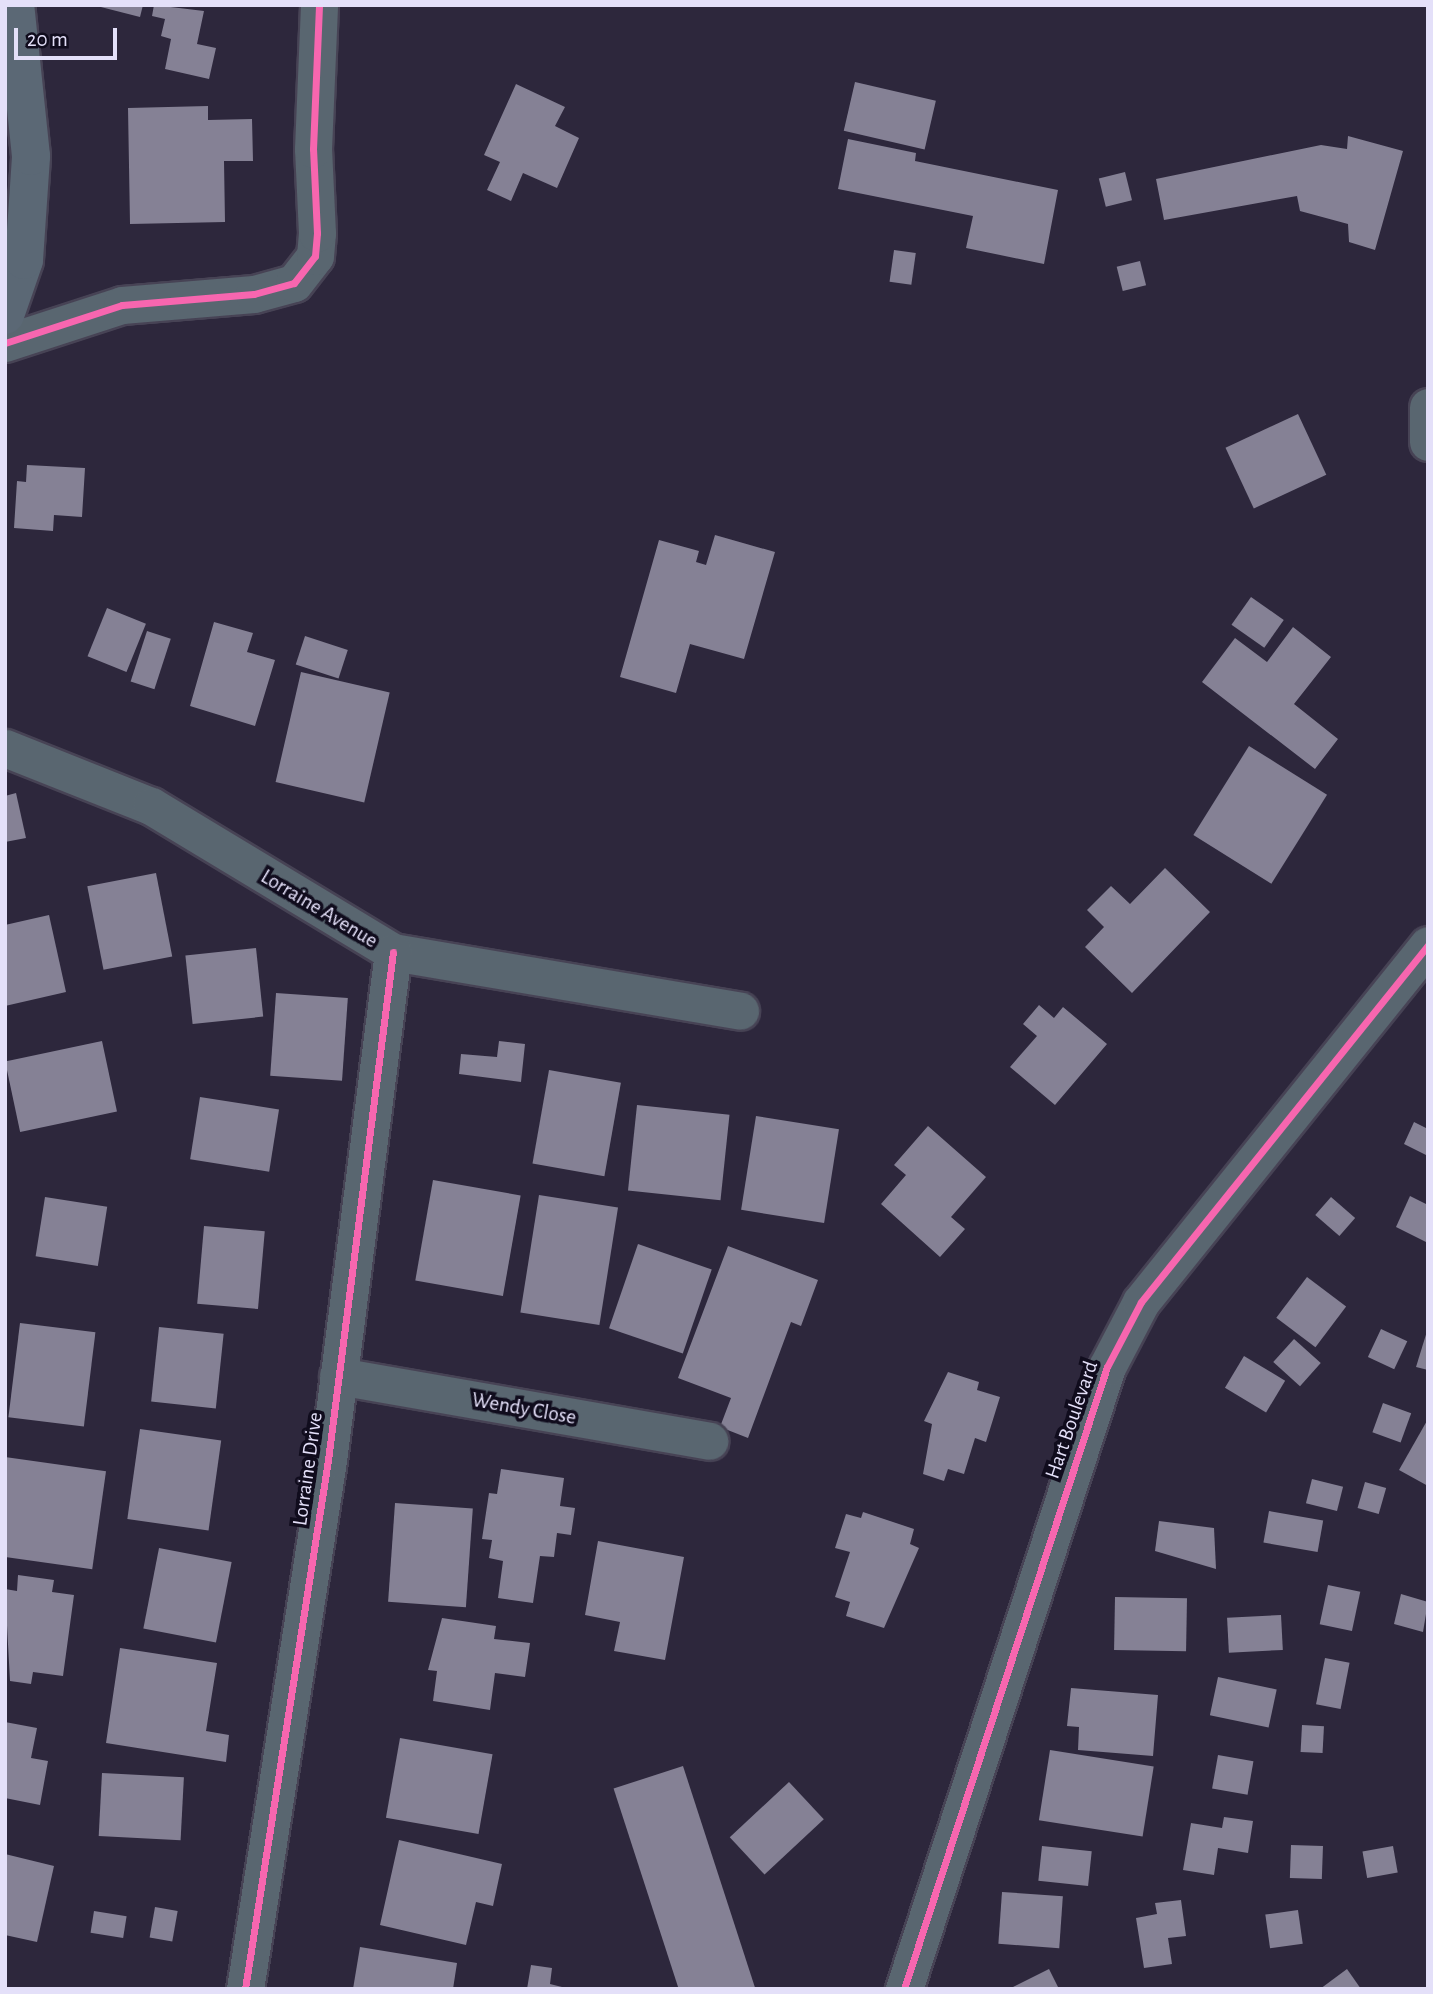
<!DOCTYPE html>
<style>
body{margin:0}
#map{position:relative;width:1433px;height:1994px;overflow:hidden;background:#2d273c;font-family:"Alegreya Sans",sans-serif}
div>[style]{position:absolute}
.building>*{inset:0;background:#858195;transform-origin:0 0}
.roads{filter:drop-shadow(2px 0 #474355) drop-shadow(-2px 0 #474355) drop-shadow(0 2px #474355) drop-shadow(0 -2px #474355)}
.street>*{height:37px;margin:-18.5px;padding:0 18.5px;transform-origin:18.5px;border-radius:18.5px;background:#596670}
.secondary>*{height:38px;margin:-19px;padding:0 19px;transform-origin:19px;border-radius:19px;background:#5b6875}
.cycleway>*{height:7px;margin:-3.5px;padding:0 3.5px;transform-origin:3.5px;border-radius:3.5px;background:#f766af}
span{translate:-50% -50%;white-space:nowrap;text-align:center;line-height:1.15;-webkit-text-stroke:7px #100c1d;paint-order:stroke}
.street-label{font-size:21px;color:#e4e0f9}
.frame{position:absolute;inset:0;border:7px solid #e4e0f9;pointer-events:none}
.scale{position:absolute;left:14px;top:28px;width:103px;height:32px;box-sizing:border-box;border:4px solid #e4e0f9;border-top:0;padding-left:9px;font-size:21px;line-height:24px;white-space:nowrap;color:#e4e0f9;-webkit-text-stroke:5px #100c1d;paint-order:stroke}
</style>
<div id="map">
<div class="building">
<i style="clip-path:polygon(93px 5px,143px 5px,140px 17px)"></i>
<i style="clip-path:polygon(154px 5px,204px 11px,197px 44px,216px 48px,209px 79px,165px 69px,171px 39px,161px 36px,165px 19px,152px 16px)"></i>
<i style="left:855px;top:82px;width:83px;height:50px;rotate:13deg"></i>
<i style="clip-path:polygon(516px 84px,565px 107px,555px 126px,579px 138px,557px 188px,523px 173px,511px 201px,487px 190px,500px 162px,484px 155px)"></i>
<i style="clip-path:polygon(208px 106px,208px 120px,252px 119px,253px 161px,224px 161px,225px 222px,130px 224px,128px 108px)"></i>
<i style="clip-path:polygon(1348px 136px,1403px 151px,1375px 250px,1349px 242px,1348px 224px,1300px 211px,1297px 196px,1164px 220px,1156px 179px,1321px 145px,1347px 149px)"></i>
<i style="clip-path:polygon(848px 139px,916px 153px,915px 161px,1058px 190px,1044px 264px,966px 248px,973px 216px,838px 189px)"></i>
<i style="left:1125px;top:172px;width:29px;height:27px;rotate:76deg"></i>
<i style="left:894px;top:250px;width:22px;height:32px;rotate:8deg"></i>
<i style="left:1140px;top:261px;width:25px;height:24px;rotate:76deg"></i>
<i style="left:1298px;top:414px;width:67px;height:80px;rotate:65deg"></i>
<i style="clip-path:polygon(27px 465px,85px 468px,82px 517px,54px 515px,53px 531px,14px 528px,17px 481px,26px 482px)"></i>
<i style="clip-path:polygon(715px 535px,775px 552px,744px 659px,690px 644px,676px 693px,620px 677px,659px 540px,699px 551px,696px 562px,706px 565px)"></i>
<i style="left:1251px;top:597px;width:40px;height:34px;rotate:35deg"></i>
<i style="left:107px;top:608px;width:42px;height:52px;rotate:22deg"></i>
<i style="clip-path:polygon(214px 622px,253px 633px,247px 652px,275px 660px,255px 726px,190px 706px)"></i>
<i style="clip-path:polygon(1293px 627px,1331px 657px,1294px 704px,1338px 739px,1315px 769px,1202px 682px,1235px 638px,1267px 662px)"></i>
<i style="left:147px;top:631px;width:25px;height:53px;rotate:18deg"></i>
<i style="left:305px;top:636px;width:45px;height:30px;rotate:18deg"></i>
<i style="left:301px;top:672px;width:91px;height:113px;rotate:13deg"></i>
<i style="left:1249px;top:746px;width:92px;height:105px;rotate:32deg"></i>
<i style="clip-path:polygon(16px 793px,26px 838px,5px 842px,5px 796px)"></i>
<i style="clip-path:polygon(1165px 868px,1210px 912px,1132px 993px,1085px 947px,1104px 927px,1087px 910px,1111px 886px,1130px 904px)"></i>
<i style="left:156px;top:873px;width:85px;height:70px;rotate:79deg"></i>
<i style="clip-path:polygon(49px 915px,66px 992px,5px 1006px,5px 925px)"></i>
<i style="left:256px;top:948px;width:69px;height:71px;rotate:84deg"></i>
<i style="left:276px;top:993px;width:72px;height:83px;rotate:4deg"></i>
<i style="clip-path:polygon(1039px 1005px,1054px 1018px,1063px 1007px,1107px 1044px,1055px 1105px,1010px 1067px,1037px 1036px,1023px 1024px)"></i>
<i style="left:102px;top:1041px;width:72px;height:99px;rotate:78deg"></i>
<i style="clip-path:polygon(499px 1041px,525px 1044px,521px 1082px,459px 1074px,461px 1054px,497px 1057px)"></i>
<i style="left:549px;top:1070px;width:73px;height:95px;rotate:10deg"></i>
<i style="left:200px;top:1097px;width:80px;height:63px;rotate:9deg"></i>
<i style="left:637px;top:1105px;width:93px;height:86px;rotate:6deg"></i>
<i style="left:756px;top:1116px;width:84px;height:95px;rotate:9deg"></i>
<i style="clip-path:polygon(1414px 1122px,1428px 1129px,1428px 1156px,1404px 1144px)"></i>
<i style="clip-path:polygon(928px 1126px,986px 1177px,951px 1217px,965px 1229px,940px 1257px,881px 1204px,906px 1175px,894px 1165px)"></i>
<i style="left:433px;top:1180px;width:89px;height:102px;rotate:10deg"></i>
<i style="left:539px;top:1195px;width:80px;height:119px;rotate:9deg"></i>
<i style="clip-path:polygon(1410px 1196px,1428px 1205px,1428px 1243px,1396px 1227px)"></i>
<i style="left:45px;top:1197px;width:63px;height:60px;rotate:9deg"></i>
<i style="left:1331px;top:1197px;width:32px;height:24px;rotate:41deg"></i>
<i style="left:204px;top:1226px;width:61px;height:78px;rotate:5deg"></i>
<i style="left:638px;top:1244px;width:78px;height:89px;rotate:19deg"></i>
<i style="clip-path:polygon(728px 1246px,818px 1280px,801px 1326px,791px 1322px,748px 1438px,720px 1427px,731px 1398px,678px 1378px)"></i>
<i style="left:1307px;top:1277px;width:49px;height:51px;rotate:37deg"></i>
<i style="left:20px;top:1323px;width:76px;height:95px;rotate:7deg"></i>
<i style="left:159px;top:1327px;width:65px;height:75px;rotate:6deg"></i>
<i style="clip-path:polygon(1428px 1328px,1428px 1370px,1416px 1367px)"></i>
<i style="left:1381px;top:1329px;width:29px;height:31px;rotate:25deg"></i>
<i style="left:1294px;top:1339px;width:36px;height:31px;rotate:42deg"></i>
<i style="left:1244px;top:1356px;width:48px;height:37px;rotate:31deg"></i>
<i style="clip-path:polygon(948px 1372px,979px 1382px,977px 1390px,1000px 1397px,986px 1442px,975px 1438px,964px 1474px,948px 1469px,944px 1481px,923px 1474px,932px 1424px,924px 1421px)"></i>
<i style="left:1383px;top:1403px;width:30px;height:31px;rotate:20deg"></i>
<i style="clip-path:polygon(1428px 1419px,1428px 1486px,1399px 1470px)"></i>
<i style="left:140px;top:1429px;width:82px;height:91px;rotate:8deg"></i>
<i style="left:5px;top:1457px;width:102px;height:99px;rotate:8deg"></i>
<i style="clip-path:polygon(501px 1469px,564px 1478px,560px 1506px,575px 1508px,571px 1535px,557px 1533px,554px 1557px,540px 1556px,533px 1603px,498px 1598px,503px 1561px,489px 1558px,492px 1540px,482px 1539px,489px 1493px,497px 1494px)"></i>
<i style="left:1312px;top:1479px;width:32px;height:25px;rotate:14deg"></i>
<i style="left:1365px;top:1482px;width:22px;height:27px;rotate:16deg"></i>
<i style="left:395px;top:1503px;width:78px;height:99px;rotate:4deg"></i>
<i style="left:1269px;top:1511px;width:55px;height:32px;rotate:10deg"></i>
<i style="clip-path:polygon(863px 1512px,914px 1529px,910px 1544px,919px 1548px,884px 1628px,846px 1616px,850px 1602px,835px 1597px,850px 1552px,835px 1548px,846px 1514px,861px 1518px)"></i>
<i style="clip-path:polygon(1159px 1521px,1214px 1528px,1216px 1569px,1155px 1551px)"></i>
<i style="clip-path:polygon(598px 1541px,684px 1557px,665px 1660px,614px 1651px,620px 1622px,585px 1615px)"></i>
<i style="left:159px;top:1548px;width:74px;height:82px;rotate:11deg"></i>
<i style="clip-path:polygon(18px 1575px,54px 1580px,52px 1592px,74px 1595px,63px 1676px,33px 1672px,31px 1684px,10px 1681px,5px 1589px,17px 1591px)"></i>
<i style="left:1328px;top:1585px;width:33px;height:40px;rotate:12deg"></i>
<i style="clip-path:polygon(1401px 1594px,1428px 1602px,1423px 1632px,1394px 1624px)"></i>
<i style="left:1115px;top:1597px;width:72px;height:53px;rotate:1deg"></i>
<i style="left:1281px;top:1615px;width:35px;height:54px;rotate:87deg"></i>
<i style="clip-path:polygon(442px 1618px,496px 1626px,494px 1639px,530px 1643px,525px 1677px,495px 1673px,490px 1710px,433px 1701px,437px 1671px,428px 1670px)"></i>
<i style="clip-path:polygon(120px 1648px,217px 1663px,206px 1731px,229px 1735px,226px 1762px,106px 1743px)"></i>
<i style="left:1325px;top:1658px;width:25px;height:47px;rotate:11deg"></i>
<i style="left:1218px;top:1677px;width:60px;height:39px;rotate:12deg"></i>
<i style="clip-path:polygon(1071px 1688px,1158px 1695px,1153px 1756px,1078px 1750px,1079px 1727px,1067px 1726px)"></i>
<i style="clip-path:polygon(5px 1722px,37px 1728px,31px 1758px,48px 1761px,40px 1805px,5px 1798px)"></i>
<i style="left:1302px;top:1725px;width:22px;height:27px;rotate:3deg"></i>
<i style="left:400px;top:1738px;width:94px;height:81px;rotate:10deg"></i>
<i style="left:1050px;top:1750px;width:105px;height:71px;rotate:9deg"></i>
<i style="left:1218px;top:1755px;width:36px;height:34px;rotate:10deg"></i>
<i style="left:683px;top:1766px;width:235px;height:73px;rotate:72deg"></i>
<i style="left:102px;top:1773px;width:82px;height:63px;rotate:3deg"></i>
<i style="left:789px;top:1782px;width:51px;height:81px;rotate:47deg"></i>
<i style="clip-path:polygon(1224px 1817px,1253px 1821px,1248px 1853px,1218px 1848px,1214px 1875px,1183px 1870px,1191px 1823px,1222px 1828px)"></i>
<i style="clip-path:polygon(399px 1840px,502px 1864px,493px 1906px,476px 1902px,466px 1945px,380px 1925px)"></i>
<i style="left:1291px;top:1845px;width:32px;height:33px;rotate:2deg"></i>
<i style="left:1042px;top:1846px;width:50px;height:35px;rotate:6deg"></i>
<i style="left:1393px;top:1846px;width:27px;height:31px;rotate:80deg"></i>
<i style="clip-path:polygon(5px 1854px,54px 1866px,37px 1942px,5px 1935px)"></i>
<i style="left:1002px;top:1892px;width:61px;height:52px;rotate:4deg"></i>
<i style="clip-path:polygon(1181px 1900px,1186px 1936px,1168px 1938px,1172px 1964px,1144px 1968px,1136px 1918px,1157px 1914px,1155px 1903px)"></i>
<i style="left:155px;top:1907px;width:23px;height:31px;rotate:10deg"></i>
<i style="left:1298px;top:1910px;width:34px;height:33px;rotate:82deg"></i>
<i style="left:94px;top:1911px;width:33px;height:22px;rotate:9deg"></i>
<i style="clip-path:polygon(360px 1947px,457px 1963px,453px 1989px,353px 1989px)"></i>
<i style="clip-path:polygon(531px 1965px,552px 1968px,550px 1984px,570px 1989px,527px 1989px)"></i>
<i style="clip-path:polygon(1049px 1969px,1059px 1989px,1009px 1989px)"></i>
<i style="clip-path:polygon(1347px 1969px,1361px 1989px,1320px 1989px)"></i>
</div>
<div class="roads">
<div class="street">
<i style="left:5px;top:343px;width:123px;rotate:-18deg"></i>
<i style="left:122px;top:305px;width:132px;rotate:-4.8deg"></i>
<i style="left:254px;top:294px;width:41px;rotate:-15.4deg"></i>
<i style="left:294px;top:283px;width:34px;rotate:-52deg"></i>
<i style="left:315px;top:256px;width:23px;rotate:-85deg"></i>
<i style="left:317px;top:233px;width:84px;rotate:-92.7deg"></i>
<i style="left:313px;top:149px;width:144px;rotate:-87.6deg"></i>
<i style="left:1428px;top:407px;width:35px;rotate:90deg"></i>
<i style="left:5px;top:748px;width:157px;rotate:21.7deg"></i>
<i style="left:151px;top:806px;width:283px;rotate:31.1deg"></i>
<i style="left:393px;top:952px;width:352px;rotate:9.6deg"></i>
<i style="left:338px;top:1376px;width:377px;rotate:9.9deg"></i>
<i style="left:245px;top:1989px;width:535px;rotate:-81.08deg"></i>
<i style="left:328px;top:1460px;width:512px;rotate:-82.71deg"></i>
<i style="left:904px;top:1989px;width:654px;rotate:-71.93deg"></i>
<i style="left:1107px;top:1367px;width:73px;rotate:-62.4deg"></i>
<i style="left:1141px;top:1302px;width:458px;rotate:-51.2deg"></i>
</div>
<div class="secondary">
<i style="left:5px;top:315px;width:58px;rotate:-70.9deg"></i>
<i style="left:24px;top:260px;width:104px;rotate:-86.1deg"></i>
<i style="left:31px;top:156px;width:152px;rotate:-96deg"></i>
</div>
</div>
<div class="cycleway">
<i style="left:5px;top:343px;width:123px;rotate:-18deg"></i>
<i style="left:122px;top:305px;width:132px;rotate:-4.8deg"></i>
<i style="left:254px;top:294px;width:41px;rotate:-15.4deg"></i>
<i style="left:294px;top:283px;width:34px;rotate:-52deg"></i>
<i style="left:315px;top:256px;width:23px;rotate:-85deg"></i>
<i style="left:317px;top:233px;width:84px;rotate:-92.7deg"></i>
<i style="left:313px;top:149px;width:144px;rotate:-87.6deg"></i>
<i style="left:245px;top:1989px;width:535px;rotate:-81.08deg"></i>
<i style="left:328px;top:1460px;width:512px;rotate:-82.71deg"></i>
<i style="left:904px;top:1989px;width:654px;rotate:-71.93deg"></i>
<i style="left:1107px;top:1367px;width:73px;rotate:-62.4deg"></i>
<i style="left:1141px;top:1302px;width:458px;rotate:-51.2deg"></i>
</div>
<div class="street-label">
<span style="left:319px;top:909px;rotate:31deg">Lorraine Avenue</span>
<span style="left:524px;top:1409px;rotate:10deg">Wendy Close</span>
<span style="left:1072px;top:1420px;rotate:-71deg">Hart Boulevard</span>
<span style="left:308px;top:1469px;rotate:-82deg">Lorraine Drive</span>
</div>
<div class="frame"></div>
<div class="scale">20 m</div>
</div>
